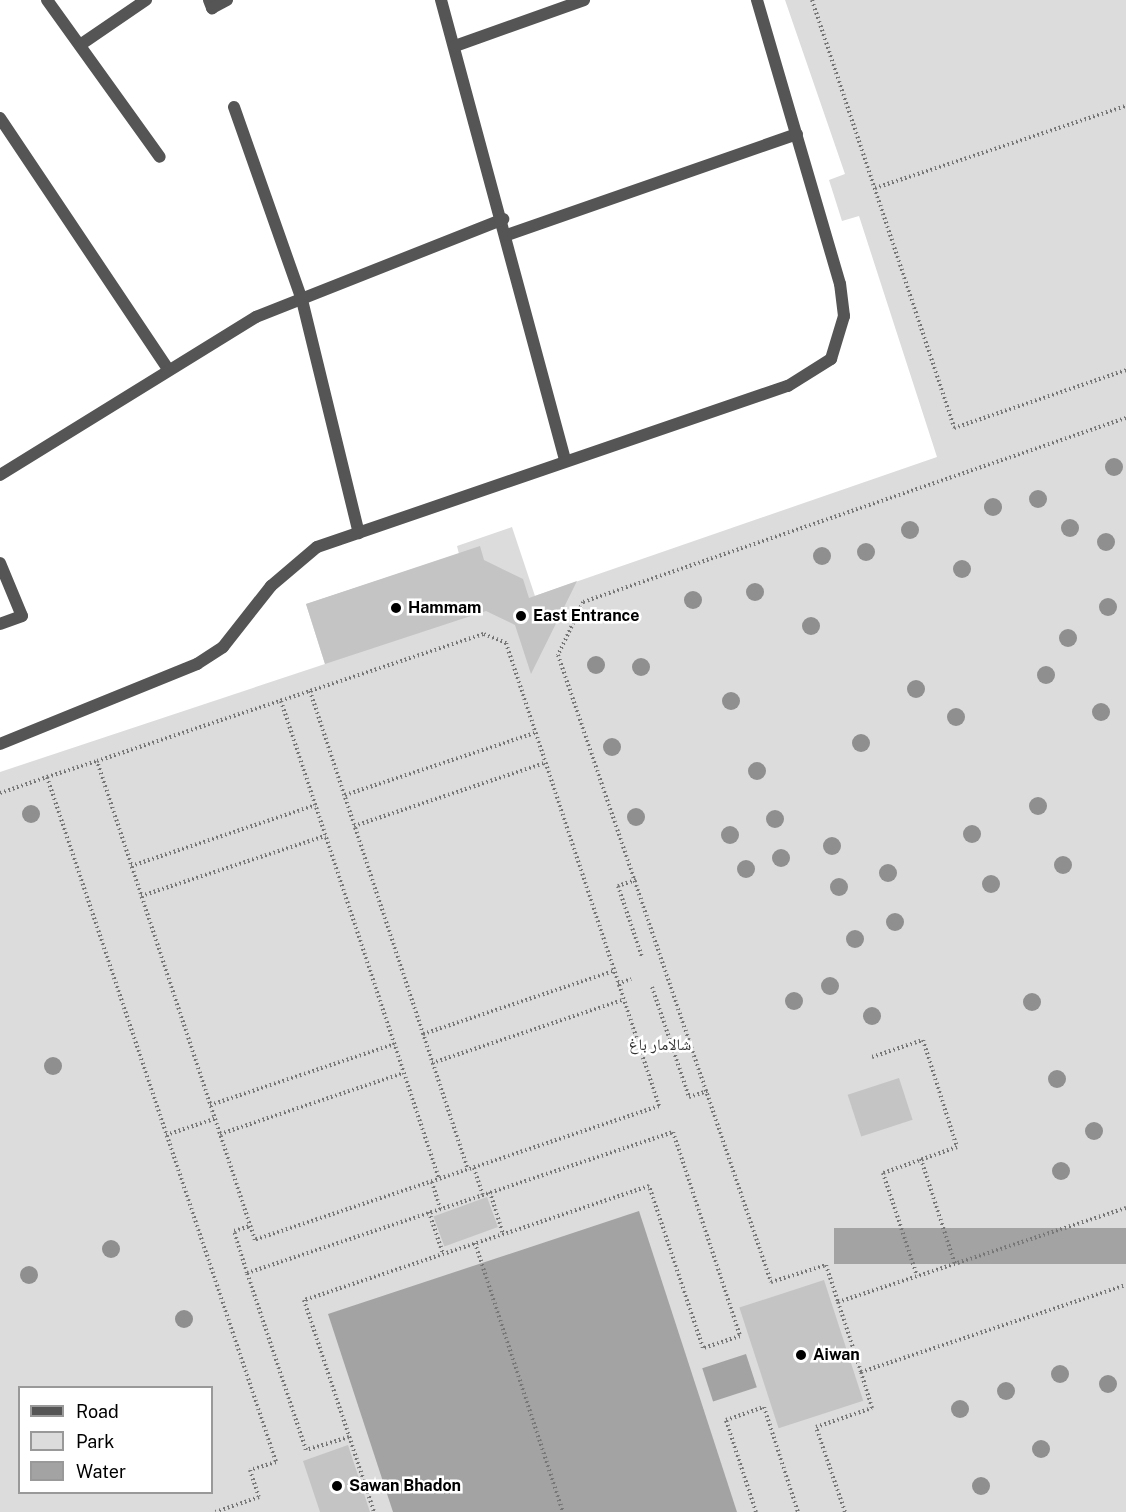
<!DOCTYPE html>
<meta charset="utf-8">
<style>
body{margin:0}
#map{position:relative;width:1126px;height:1512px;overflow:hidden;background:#fff;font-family:"Public Sans","Noto Naskh Arabic",sans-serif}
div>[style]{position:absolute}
.green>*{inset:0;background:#dcdcdc}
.water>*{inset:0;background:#a3a3a3;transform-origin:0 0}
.building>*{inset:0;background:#c4c4c4;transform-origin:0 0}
.path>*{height:4px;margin-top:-2px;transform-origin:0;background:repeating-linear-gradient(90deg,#777 0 1.5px,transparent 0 4.5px)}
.service>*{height:12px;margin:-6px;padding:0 6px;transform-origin:6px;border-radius:6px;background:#555}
.minor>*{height:12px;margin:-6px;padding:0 6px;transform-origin:6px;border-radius:6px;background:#555}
.trees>*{width:18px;height:18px;margin:-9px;border-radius:50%;background:#8f8f8f}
.dots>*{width:16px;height:16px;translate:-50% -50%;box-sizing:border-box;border:3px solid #fff;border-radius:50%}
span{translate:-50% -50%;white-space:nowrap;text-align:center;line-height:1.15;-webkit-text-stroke:5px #fff;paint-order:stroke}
.poi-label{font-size:16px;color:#000;font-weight:700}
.left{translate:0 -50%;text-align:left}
.park-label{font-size:16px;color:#333}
.legend{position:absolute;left:18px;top:1386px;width:195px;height:108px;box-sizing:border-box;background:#fff;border:2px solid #999;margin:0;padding:8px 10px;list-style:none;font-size:18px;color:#000}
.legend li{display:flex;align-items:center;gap:12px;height:30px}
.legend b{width:30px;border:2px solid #999}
</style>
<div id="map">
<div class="green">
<i style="clip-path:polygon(evenodd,785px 0,1126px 0,1126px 1512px,0 1512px,0 772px,325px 664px,306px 604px,459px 554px,457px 546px,512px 527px,535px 596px,937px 457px,859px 216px,842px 221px,829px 180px,845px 174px,785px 0,20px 1388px,212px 1388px,212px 1492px,20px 1492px,20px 1388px)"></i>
</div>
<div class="water">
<i style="clip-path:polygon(639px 1211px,737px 1512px,393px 1512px,328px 1314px)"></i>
<i style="left:1126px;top:1228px;width:36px;height:292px;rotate:90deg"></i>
<i style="left:746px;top:1354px;width:35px;height:46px;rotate:72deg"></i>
</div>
<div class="building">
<i style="clip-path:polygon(480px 546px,484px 560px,523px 579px,529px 598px,577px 581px,531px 674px,515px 625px,486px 611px,325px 664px,306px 604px)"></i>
<i style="left:899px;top:1078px;width:44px;height:54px;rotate:72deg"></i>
<i style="left:487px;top:1197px;width:32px;height:57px;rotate:70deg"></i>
<i style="left:824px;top:1280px;width:127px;height:89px;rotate:72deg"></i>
<i style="clip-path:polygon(348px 1445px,370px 1512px,320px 1512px,303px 1461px)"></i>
</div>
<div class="path">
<i style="left:812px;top:0;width:451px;rotate:71.6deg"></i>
<i style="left:954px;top:428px;width:182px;rotate:-18.6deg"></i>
<i style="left:875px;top:188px;width:264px;rotate:-18.1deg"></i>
<i style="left:1126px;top:418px;width:573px;rotate:161.28deg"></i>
<i style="left:583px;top:602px;width:59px;rotate:115.3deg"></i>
<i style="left:558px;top:655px;width:662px;rotate:71.24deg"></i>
<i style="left:771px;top:1282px;width:58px;rotate:-17.2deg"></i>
<i style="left:826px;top:1265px;width:39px;rotate:72deg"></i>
<i style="left:838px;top:1302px;width:303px;rotate:-18.1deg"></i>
<i style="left:484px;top:634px;width:24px;rotate:22deg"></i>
<i style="left:506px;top:643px;width:488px;rotate:71.7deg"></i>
<i style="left:659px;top:1106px;width:426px;rotate:161.7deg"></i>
<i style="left:255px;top:1240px;width:504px;rotate:-108.26deg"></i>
<i style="left:97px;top:761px;width:407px;rotate:-18.2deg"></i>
<i style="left:310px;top:691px;width:504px;rotate:71.74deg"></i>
<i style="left:281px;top:701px;width:503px;rotate:71.71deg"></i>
<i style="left:47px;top:777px;width:52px;rotate:-17.7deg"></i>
<i style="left:0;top:793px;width:50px;rotate:-18.8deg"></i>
<i style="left:47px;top:777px;width:722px;rotate:71.51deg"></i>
<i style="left:276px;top:1462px;width:27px;rotate:163deg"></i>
<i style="left:250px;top:1470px;width:28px;rotate:72deg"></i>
<i style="left:259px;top:1497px;width:46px;rotate:161.2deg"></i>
<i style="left:345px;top:795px;width:200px;rotate:-18.1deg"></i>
<i style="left:354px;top:826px;width:201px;rotate:-18.3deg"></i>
<i style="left:131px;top:866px;width:194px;rotate:-18.3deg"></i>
<i style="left:636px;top:880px;width:19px;rotate:162deg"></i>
<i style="left:618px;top:886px;width:75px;rotate:71.3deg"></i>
<i style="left:141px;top:896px;width:194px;rotate:-18.1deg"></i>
<i style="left:618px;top:984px;width:14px;rotate:-21deg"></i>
<i style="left:652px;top:987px;width:116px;rotate:71.4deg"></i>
<i style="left:689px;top:1097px;width:19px;rotate:-18deg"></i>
<i style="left:423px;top:1034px;width:201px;rotate:-18.3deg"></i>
<i style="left:872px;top:1057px;width:54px;rotate:-18.4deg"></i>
<i style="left:923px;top:1040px;width:112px;rotate:72.4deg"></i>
<i style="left:957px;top:1147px;width:78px;rotate:160.6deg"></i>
<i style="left:883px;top:1173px;width:108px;rotate:71.7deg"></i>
<i style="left:432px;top:1063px;width:201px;rotate:-18.3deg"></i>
<i style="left:210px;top:1105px;width:194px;rotate:-18.3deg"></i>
<i style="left:220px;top:1134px;width:193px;rotate:-18.4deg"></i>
<i style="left:166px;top:1135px;width:51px;rotate:-18.4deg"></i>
<i style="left:921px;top:1159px;width:110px;rotate:72.1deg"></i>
<i style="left:474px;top:1168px;width:28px;rotate:72deg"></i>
<i style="left:432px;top:1182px;width:28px;rotate:73deg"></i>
<i style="left:490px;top:1192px;width:44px;rotate:72.8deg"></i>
<i style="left:429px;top:1212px;width:44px;rotate:71.6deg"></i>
<i style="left:475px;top:1243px;width:283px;rotate:71.9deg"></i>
<i style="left:247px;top:1273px;width:44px;rotate:-107.2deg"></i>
<i style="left:234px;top:1231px;width:17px;rotate:-17deg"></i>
<i style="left:838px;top:1302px;width:74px;rotate:71.8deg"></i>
<i style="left:349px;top:1437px;width:45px;rotate:163.2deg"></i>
<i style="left:306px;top:1450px;width:187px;rotate:-108.4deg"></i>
<i style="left:247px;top:1273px;width:449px;rotate:-18.3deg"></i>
<i style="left:673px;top:1132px;width:215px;rotate:71.8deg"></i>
<i style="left:740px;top:1336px;width:39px;rotate:162deg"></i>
<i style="left:703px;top:1348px;width:171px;rotate:-108.4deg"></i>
<i style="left:649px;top:1186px;width:363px;rotate:161.7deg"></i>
<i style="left:304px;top:1300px;width:223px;rotate:71.7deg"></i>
<i style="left:756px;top:1512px;width:97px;rotate:-108.1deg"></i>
<i style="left:726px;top:1420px;width:40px;rotate:-18.9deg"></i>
<i style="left:764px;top:1407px;width:110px;rotate:72.1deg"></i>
<i style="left:845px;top:1512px;width:90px;rotate:-108.8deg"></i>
<i style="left:816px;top:1427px;width:59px;rotate:-18.7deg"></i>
<i style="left:872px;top:1408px;width:38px;rotate:-107deg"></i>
<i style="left:861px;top:1372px;width:279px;rotate:-18.2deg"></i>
</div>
<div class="service">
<i style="left:47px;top:0;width:193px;rotate:54.3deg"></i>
<i style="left:209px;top:0;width:9px;rotate:69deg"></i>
<i style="left:212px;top:8px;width:17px;rotate:-28deg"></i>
<i style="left:80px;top:45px;width:80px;rotate:-34.3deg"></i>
<i style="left:234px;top:107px;width:205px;rotate:70.6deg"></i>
<i style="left:302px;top:300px;width:240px;rotate:76.3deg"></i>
</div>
<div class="minor">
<i style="left:441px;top:0;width:476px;rotate:74.9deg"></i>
<i style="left:455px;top:46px;width:137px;rotate:-19.6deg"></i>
<i style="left:0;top:118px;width:303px;rotate:56.2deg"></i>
<i style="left:507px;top:235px;width:307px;rotate:-19.2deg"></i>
<i style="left:0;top:475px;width:301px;rotate:-31.7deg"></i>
<i style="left:256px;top:317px;width:266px;rotate:-21.6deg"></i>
<i style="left:0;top:563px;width:57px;rotate:67.5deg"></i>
<i style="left:22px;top:616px;width:23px;rotate:160deg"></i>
<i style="left:0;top:744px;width:213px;rotate:-22.1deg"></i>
<i style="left:197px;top:664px;width:31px;rotate:-33deg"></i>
<i style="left:223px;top:647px;width:78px;rotate:-51.8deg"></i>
<i style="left:271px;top:586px;width:60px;rotate:-40.3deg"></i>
<i style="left:317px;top:547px;width:498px;rotate:-18.9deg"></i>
<i style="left:788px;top:386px;width:51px;rotate:-32.1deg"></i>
<i style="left:831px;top:359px;width:45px;rotate:-73.2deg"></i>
<i style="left:844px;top:316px;width:32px;rotate:-97deg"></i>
<i style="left:840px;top:284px;width:296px;rotate:-106.3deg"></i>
</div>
<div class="trees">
<i style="left:1114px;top:467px"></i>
<i style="left:1038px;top:499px"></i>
<i style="left:993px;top:507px"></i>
<i style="left:1070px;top:528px"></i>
<i style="left:910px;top:530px"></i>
<i style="left:1106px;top:542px"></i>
<i style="left:866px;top:552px"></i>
<i style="left:822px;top:556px"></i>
<i style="left:962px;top:569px"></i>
<i style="left:755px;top:592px"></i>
<i style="left:693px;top:600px"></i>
<i style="left:1108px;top:607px"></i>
<i style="left:811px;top:626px"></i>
<i style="left:1068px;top:638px"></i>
<i style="left:596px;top:665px"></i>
<i style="left:641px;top:667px"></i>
<i style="left:1046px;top:675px"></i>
<i style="left:916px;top:689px"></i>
<i style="left:731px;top:701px"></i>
<i style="left:1101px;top:712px"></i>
<i style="left:956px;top:717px"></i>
<i style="left:861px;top:743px"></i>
<i style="left:612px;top:747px"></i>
<i style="left:757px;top:771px"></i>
<i style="left:1038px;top:806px"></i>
<i style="left:31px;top:814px"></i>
<i style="left:636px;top:817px"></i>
<i style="left:775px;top:819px"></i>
<i style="left:972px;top:834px"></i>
<i style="left:730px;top:835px"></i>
<i style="left:832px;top:846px"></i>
<i style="left:781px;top:858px"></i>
<i style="left:1063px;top:865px"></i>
<i style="left:746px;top:869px"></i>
<i style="left:888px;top:873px"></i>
<i style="left:991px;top:884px"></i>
<i style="left:839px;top:887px"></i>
<i style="left:895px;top:922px"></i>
<i style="left:855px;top:939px"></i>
<i style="left:830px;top:986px"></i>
<i style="left:794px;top:1001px"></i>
<i style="left:1032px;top:1002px"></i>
<i style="left:872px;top:1016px"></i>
<i style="left:53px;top:1066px"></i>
<i style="left:1057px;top:1079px"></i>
<i style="left:1094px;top:1131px"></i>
<i style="left:1061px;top:1171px"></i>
<i style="left:111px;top:1249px"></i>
<i style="left:29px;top:1275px"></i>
<i style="left:184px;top:1319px"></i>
<i style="left:1060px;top:1374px"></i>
<i style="left:1108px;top:1384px"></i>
<i style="left:1006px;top:1391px"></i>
<i style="left:960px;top:1409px"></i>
<i style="left:1041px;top:1449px"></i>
<i style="left:981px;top:1486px"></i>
</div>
<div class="dots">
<i style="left:396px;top:608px;background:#000"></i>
<i style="left:521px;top:616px;background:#000"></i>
<i style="left:801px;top:1355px;background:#000"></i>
<i style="left:337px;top:1486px;background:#000"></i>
</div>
<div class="poi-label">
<span class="left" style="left:408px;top:608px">Hammam</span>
<span class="left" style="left:533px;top:616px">East Entrance</span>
<span class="left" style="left:813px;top:1355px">Aiwan</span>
<span class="left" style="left:349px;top:1486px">Sawan Bhadon</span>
</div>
<div class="park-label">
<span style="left:660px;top:1045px">شالامار باغ</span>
</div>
<ul class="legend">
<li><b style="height:8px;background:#555"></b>Road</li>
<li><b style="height:16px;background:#dcdcdc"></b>Park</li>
<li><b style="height:16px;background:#a3a3a3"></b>Water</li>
</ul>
</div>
